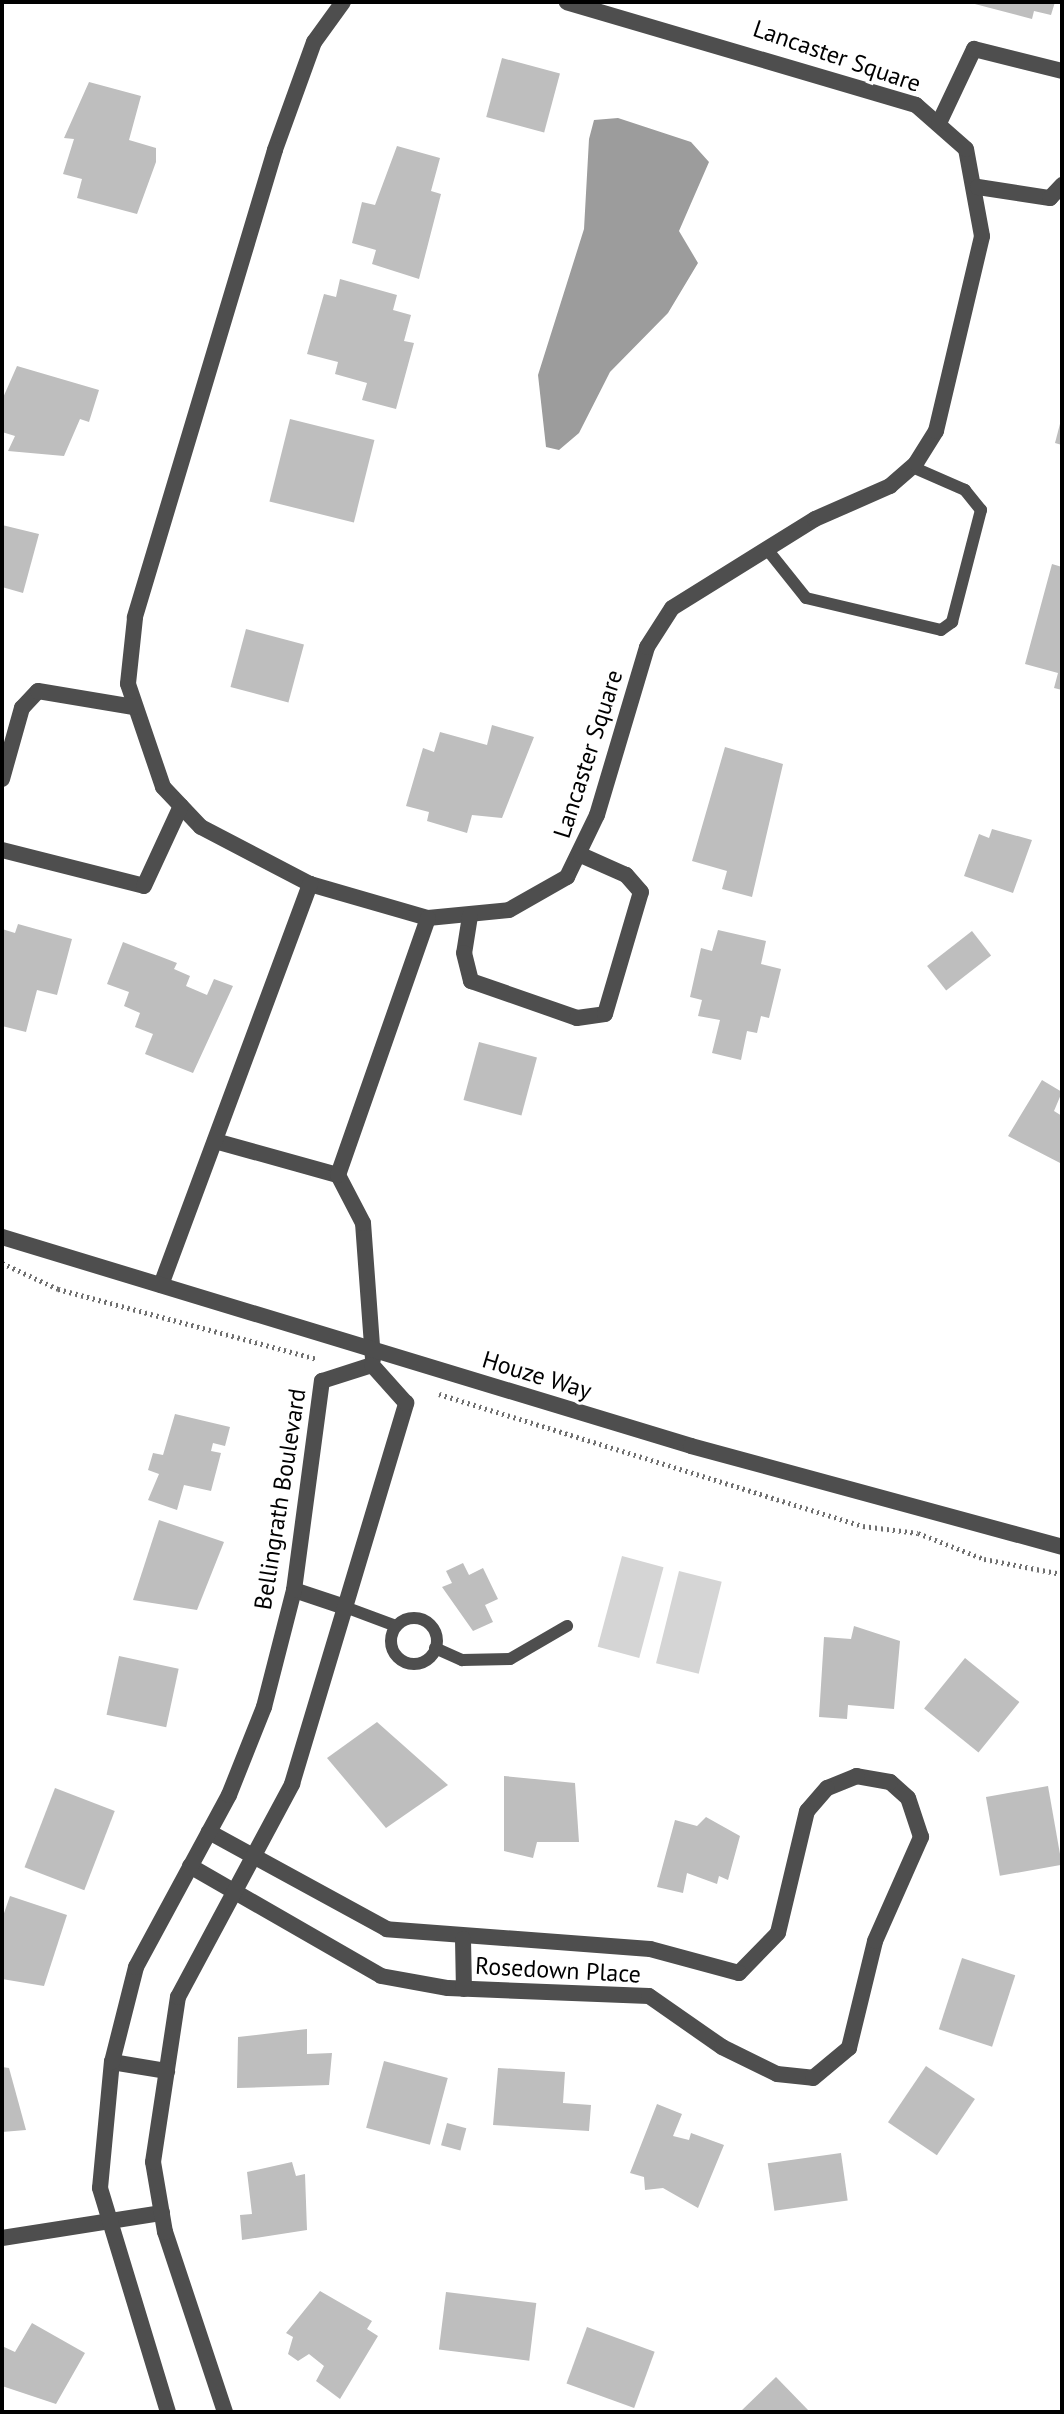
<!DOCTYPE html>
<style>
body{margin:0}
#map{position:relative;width:1064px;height:2414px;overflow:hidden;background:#fff;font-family:"PT Sans",sans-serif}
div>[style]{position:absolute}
.green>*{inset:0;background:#d5d5d5;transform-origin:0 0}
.water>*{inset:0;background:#9c9c9c}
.building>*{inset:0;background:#bebebe;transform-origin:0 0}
.path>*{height:5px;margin-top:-2.5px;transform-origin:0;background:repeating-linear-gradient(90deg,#707070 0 2px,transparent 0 6px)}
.service>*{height:12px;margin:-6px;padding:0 6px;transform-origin:6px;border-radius:6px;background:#4e4e4e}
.service>.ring{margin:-6px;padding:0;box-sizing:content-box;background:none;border:12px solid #4e4e4e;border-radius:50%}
.minor>*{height:16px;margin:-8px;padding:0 8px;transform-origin:8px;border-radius:8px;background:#4e4e4e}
.tertiary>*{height:16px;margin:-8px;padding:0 8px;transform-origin:8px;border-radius:8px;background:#4e4e4e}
span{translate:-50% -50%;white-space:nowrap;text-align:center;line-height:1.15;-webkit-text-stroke:6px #fff;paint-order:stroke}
.street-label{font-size:24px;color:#000}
.frame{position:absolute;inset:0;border:4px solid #000;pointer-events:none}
</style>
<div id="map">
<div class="green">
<i style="left:622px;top:1556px;width:43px;height:94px;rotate:15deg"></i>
<i style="left:679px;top:1571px;width:44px;height:95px;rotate:14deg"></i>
</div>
<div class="water">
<i style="clip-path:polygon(618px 118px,691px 142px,709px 162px,679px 231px,698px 263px,668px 313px,610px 372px,579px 433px,559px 450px,546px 447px,538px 375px,584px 229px,589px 139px,594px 120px)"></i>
</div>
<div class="building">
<i style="clip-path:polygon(1055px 2px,1051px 15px,1034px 11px,1032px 19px,971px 3px)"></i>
<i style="left:502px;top:58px;width:60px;height:61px;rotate:15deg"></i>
<i style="clip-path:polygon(89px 82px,141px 96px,129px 140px,156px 148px,156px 162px,137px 214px,77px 198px,82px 179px,63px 174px,74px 139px,64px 138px)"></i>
<i style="clip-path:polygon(397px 146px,440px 158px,431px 191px,441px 194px,419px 279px,372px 264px,376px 250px,352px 243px,362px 202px,375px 205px)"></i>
<i style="clip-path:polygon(340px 279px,397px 295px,393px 310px,411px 315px,404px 341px,414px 343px,396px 409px,362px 400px,367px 383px,335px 374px,338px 362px,307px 354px,324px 294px,336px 297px)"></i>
<i style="clip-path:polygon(17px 366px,99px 390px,89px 422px,80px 419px,64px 456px,8px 451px,15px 436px,2px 432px,2px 400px)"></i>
<i style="left:290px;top:419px;width:87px;height:85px;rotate:14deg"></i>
<i style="clip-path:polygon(1061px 420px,1062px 420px,1062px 445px,1055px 443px)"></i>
<i style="clip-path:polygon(2px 525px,39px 534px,23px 593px,2px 587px)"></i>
<i style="clip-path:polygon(1052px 564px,1062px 567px,1062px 690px,1054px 688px,1058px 673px,1025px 664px)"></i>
<i style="left:246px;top:629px;width:60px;height:60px;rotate:15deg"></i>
<i style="clip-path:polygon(492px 725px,534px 737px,502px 818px,472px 815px,467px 833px,427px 821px,429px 812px,406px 806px,423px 748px,434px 752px,440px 732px,487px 745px)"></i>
<i style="clip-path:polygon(725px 747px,783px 764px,752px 897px,722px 889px,727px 871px,692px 861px)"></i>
<i style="clip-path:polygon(992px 829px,1032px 840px,1013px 893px,964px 876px,979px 834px,989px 838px)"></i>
<i style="clip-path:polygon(18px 924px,72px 939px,57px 995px,37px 990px,26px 1032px,2px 1026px,2px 929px,15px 933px)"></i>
<i style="clip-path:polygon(718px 930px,766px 941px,761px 964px,781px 969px,769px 1018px,761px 1016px,757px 1033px,747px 1031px,741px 1060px,712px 1053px,720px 1020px,698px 1016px,702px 1000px,690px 997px,701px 948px,712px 951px)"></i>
<i style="left:972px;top:931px;width:31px;height:57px;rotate:52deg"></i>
<i style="clip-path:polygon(123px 942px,177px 963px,174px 969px,190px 976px,186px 986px,207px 995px,214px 979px,233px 986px,193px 1073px,145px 1054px,153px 1034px,135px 1027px,140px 1013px,124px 1006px,129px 992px,107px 984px)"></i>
<i style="left:479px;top:1042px;width:60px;height:60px;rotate:15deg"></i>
<i style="clip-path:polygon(1042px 1080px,1062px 1092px,1054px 1111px,1062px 1116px,1062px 1164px,1008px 1136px)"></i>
<i style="clip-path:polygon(175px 1414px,230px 1427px,225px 1446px,213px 1443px,211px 1451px,221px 1453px,211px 1491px,184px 1485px,177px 1510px,148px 1500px,159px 1474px,148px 1470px,153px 1453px,163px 1455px)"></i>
<i style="clip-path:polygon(159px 1520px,224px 1542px,197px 1610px,133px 1600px)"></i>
<i style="clip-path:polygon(463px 1563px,469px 1575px,483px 1568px,498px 1599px,485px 1605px,493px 1622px,473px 1631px,442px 1587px,452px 1583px,446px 1571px)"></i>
<i style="clip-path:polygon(854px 1626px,900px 1641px,894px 1709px,848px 1705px,847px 1719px,819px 1717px,824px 1637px,851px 1639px)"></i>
<i style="left:119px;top:1656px;width:61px;height:60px;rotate:12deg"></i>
<i style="left:965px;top:1658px;width:70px;height:65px;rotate:39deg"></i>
<i style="clip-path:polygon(377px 1722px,448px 1785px,386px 1828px,327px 1758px)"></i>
<i style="clip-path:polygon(504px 1776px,575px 1783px,579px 1842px,537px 1842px,533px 1858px,504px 1851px)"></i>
<i style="left:1048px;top:1786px;width:80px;height:63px;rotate:80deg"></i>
<i style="left:55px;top:1788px;width:64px;height:85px;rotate:21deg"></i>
<i style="clip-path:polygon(706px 1817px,740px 1836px,728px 1880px,719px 1876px,717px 1884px,687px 1873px,683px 1893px,657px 1887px,675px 1820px,697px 1826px)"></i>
<i style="clip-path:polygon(10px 1896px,67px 1915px,44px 1986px,2px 1979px,2px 1919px)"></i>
<i style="left:962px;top:1958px;width:56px;height:75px;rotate:18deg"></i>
<i style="clip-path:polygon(307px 2029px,307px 2054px,332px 2053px,329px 2085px,237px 2088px,238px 2037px)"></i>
<i style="left:384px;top:2061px;width:66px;height:69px;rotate:15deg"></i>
<i style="left:926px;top:2066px;width:59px;height:68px;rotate:34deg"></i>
<i style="clip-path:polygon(2px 2067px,9px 2068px,26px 2130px,2px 2132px)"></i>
<i style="clip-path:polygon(498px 2068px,565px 2072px,563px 2103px,591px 2105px,589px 2131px,493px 2125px)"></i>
<i style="clip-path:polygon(657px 2104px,682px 2114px,673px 2136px,689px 2140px,691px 2133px,724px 2145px,698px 2208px,663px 2188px,645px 2190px,644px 2177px,630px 2173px)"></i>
<i style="left:447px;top:2123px;width:20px;height:23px;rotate:15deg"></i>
<i style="left:841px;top:2153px;width:48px;height:74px;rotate:82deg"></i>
<i style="clip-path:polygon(292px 2162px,296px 2176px,305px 2174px,307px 2230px,242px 2240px,240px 2215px,252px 2214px,247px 2172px)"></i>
<i style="clip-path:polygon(320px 2291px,372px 2321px,367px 2329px,378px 2336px,340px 2399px,316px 2381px,324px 2366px,309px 2354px,298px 2361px,288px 2354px,293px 2337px,286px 2333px)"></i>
<i style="left:446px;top:2292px;width:91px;height:58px;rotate:7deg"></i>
<i style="clip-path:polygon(32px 2323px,85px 2353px,56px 2404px,2px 2386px,2px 2346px,15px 2352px)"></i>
<i style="left:587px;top:2327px;width:72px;height:60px;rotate:20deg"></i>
<i style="clip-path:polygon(776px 2377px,810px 2412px,740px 2412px)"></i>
</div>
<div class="path">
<i style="left:2px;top:1263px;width:62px;rotate:24.9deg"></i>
<i style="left:58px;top:1289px;width:269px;rotate:15.1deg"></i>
<i style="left:439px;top:1394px;width:444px;rotate:17.3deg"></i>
<i style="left:863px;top:1526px;width:55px;rotate:7.3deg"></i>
<i style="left:918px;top:1533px;width:71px;rotate:21.5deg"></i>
<i style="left:984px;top:1559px;width:79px;rotate:10.9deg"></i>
</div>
<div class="service">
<i style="left:766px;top:548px;width:64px;rotate:51.3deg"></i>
<i style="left:806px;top:598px;width:139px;rotate:13.3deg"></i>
<i style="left:941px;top:630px;width:14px;rotate:-36deg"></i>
<i style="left:952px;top:622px;width:116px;rotate:-75.5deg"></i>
<i style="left:981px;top:510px;width:26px;rotate:-129deg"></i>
<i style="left:965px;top:490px;width:58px;rotate:-156.5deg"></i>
<i style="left:345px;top:1607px;width:54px;rotate:20.4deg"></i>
<i class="ring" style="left:391px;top:1618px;width:34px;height:34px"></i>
<i style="left:435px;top:1648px;width:30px;rotate:24deg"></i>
<i style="left:462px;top:1660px;width:48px;rotate:-1.2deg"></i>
<i style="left:510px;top:1659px;width:66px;rotate:-30.1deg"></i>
</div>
<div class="minor">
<i style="left:343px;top:2px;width:49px;rotate:125.9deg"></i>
<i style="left:314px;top:42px;width:115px;rotate:109.9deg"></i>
<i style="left:275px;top:150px;width:488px;rotate:106.7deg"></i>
<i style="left:135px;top:618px;width:66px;rotate:96.1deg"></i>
<i style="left:128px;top:684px;width:109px;rotate:71.2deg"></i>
<i style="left:163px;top:787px;width:55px;rotate:46.5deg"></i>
<i style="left:201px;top:827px;width:123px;rotate:27.6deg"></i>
<i style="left:310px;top:884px;width:123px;rotate:16.1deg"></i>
<i style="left:428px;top:918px;width:81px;rotate:-5.6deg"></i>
<i style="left:509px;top:910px;width:67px;rotate:-29.6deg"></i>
<i style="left:567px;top:877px;width:69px;rotate:-64.2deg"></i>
<i style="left:597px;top:815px;width:175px;rotate:-73.4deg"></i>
<i style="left:647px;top:647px;width:46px;rotate:-57.3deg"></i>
<i style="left:672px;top:608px;width:168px;rotate:-31.9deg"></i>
<i style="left:815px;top:519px;width:82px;rotate:-23.7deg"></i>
<i style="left:890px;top:486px;width:35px;rotate:-41deg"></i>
<i style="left:916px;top:463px;width:38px;rotate:-58deg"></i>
<i style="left:936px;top:431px;width:200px;rotate:-76.7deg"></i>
<i style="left:982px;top:236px;width:88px;rotate:-100.4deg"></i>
<i style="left:966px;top:149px;width:67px;rotate:-138.7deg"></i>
<i style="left:916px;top:105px;width:364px;rotate:-163.6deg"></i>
<i style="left:939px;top:123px;width:82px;rotate:-64.7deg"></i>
<i style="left:974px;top:49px;width:91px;rotate:14deg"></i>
<i style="left:978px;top:187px;width:73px;rotate:8.7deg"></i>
<i style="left:1050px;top:198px;width:18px;rotate:-47deg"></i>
<i style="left:2px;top:779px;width:74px;rotate:-74.3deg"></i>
<i style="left:22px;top:708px;width:23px;rotate:-47deg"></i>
<i style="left:38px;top:691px;width:97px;rotate:9.5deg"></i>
<i style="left:2px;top:850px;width:146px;rotate:14.2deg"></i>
<i style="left:144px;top:886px;width:88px;rotate:-65.2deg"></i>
<i style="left:470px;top:916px;width:37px;rotate:99deg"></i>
<i style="left:464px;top:953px;width:29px;rotate:76deg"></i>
<i style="left:471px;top:981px;width:112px;rotate:19.2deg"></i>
<i style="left:577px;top:1018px;width:28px;rotate:-8deg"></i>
<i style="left:605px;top:1014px;width:127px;rotate:-73.6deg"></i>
<i style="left:641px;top:892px;width:23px;rotate:-131deg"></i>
<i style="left:626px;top:875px;width:49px;rotate:-156deg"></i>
<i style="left:215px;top:1141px;width:128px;rotate:15.5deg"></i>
<i style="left:161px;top:1285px;width:428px;rotate:-69.6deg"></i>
<i style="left:373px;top:1359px;width:136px;rotate:-94.2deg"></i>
<i style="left:363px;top:1223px;width:54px;rotate:-117.5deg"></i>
<i style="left:338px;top:1175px;width:272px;rotate:-70.7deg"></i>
<i style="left:294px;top:1590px;width:54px;rotate:18.4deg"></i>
<i style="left:190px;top:1866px;width:220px;rotate:29.9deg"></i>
<i style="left:381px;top:1976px;width:68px;rotate:10.2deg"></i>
<i style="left:448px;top:1988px;width:201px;rotate:2.3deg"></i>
<i style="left:649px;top:1996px;width:89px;rotate:34.9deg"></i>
<i style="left:722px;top:2047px;width:61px;rotate:26.1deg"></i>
<i style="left:777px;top:2074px;width:36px;rotate:6deg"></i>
<i style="left:813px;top:2078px;width:47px;rotate:-39.8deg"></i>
<i style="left:849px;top:2048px;width:110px;rotate:-76.3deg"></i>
<i style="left:875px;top:1941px;width:114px;rotate:-66.1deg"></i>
<i style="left:921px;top:1837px;width:41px;rotate:-108.4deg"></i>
<i style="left:908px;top:1798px;width:24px;rotate:-138deg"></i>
<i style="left:890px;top:1782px;width:34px;rotate:-170deg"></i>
<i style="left:857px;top:1776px;width:32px;rotate:158deg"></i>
<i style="left:827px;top:1788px;width:30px;rotate:131deg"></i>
<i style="left:807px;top:1811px;width:125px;rotate:103.4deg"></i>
<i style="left:778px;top:1933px;width:56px;rotate:134.3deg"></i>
<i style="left:739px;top:1973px;width:92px;rotate:-164.9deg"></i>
<i style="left:650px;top:1949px;width:264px;rotate:-175.7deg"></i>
<i style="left:387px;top:1929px;width:203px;rotate:-151.4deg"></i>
<i style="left:463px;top:1939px;width:50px;rotate:88.9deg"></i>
<i style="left:112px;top:2062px;width:56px;rotate:9.3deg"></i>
<i style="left:2px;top:2238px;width:162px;rotate:-8.9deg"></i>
<i style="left:168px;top:2412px;width:234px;rotate:-106.9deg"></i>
<i style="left:100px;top:2188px;width:127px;rotate:-84.6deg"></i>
<i style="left:112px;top:2062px;width:98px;rotate:-75.8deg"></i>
<i style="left:136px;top:1967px;width:196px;rotate:-61.6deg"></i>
<i style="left:229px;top:1795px;width:95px;rotate:-68.3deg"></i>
<i style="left:264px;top:1707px;width:121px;rotate:-75.6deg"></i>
<i style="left:294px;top:1590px;width:211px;rotate:-82.4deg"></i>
<i style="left:322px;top:1381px;width:52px;rotate:-17.7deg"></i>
<i style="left:225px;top:2412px;width:190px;rotate:-108.4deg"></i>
<i style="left:165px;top:2232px;width:71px;rotate:-99.7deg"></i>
<i style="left:153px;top:2162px;width:167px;rotate:-81.4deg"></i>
<i style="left:178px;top:1997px;width:242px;rotate:-61.8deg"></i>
<i style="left:292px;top:1784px;width:398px;rotate:-73.3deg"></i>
<i style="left:406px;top:1403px;width:51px;rotate:-131.8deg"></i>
</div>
<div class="tertiary">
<i style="left:2px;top:1237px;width:720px;rotate:16.87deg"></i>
<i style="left:691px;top:1446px;width:385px;rotate:15.2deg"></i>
</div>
<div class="street-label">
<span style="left:837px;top:56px;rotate:19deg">Lancaster Square</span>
<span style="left:588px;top:754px;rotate:-72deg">Lancaster Square</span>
<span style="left:537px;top:1375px;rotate:17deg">Houze Way</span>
<span style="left:280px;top:1499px;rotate:-81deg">Bellingrath Boulevard</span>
<span style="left:558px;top:1970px;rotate:3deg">Rosedown Place</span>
</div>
<div class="frame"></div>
</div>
